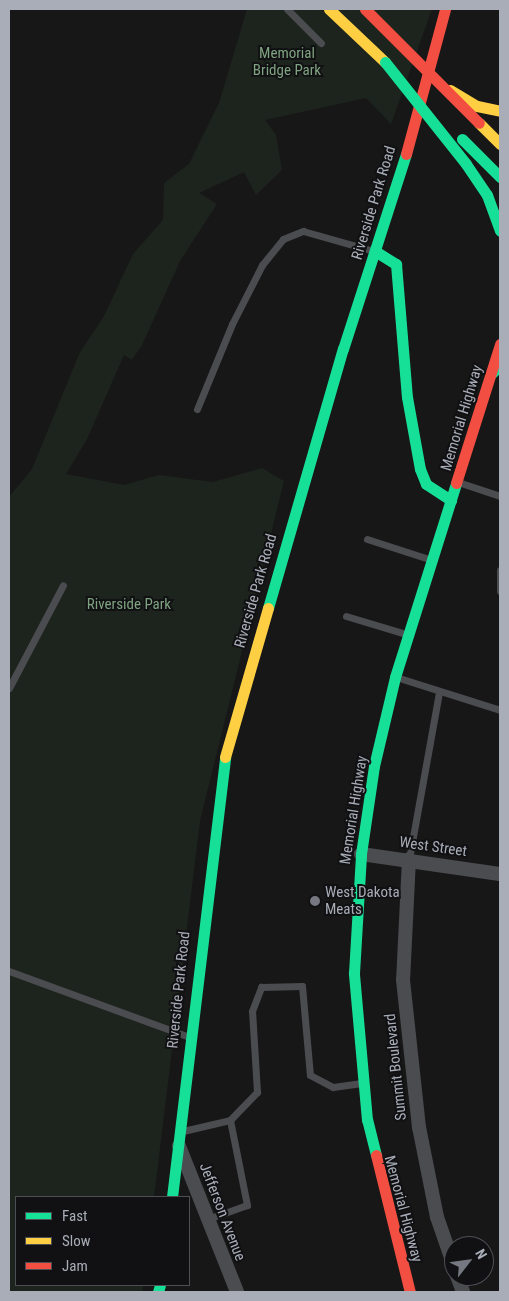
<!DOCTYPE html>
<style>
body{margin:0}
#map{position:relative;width:509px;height:1301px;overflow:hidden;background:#171717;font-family:"Roboto Condensed",sans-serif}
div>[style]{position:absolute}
.green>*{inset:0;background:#1d241e}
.lane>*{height:7px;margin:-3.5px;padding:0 3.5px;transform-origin:3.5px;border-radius:3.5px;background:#4b4c50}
.street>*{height:14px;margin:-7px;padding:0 7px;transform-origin:7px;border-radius:7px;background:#4b4c50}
.fast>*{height:11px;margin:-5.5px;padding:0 5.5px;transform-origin:5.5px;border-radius:5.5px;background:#16e098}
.slow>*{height:11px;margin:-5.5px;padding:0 5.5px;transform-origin:5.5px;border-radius:5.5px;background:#ffcf43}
.jam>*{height:11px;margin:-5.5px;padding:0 5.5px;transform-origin:5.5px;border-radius:5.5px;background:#f24e42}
.fast-bridge>*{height:11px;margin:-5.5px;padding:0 5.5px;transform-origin:5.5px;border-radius:5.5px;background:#16e098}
.jam-bridge>*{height:11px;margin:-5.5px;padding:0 5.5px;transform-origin:5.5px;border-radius:5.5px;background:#f24e42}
.dots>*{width:14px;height:14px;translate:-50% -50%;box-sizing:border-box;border:2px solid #111113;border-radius:50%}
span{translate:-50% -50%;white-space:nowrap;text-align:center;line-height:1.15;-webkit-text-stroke:4px #111113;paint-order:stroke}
.park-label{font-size:15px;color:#7fa381}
.street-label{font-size:15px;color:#a8adb8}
.poi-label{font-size:15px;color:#a8adb8}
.left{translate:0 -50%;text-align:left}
.frame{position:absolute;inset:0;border:10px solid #a8adb8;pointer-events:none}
.legend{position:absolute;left:15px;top:1196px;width:175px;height:90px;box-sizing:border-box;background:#111113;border:1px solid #4d4f55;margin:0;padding:6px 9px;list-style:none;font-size:15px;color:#a8adb8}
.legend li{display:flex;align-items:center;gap:10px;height:25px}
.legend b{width:25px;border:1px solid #4d4f55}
.north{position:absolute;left:444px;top:1236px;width:50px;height:50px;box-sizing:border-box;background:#111113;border:1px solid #4d4f55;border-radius:50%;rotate:60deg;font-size:14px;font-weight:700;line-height:20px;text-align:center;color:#a8adb8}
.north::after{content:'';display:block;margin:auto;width:18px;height:22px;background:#757880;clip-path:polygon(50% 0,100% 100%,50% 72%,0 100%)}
</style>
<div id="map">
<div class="green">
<i style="clip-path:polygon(247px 9px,432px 9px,391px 124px,366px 98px,265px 120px,276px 135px,282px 170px,256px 195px,244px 172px,199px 193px,217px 204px,180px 261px,142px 345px,132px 360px,124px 355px,87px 439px,66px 474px,124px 485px,159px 475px,213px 482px,262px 468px,284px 481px,200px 821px,154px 1197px,16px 1197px,16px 1285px,143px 1285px,142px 1292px,9px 1292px,9px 497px,32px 469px,80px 352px,104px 316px,133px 254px,163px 220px,164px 183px,189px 164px,219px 103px)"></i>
</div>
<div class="lane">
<i style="left:287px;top:9px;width:48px;rotate:45deg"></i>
<i style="left:197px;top:409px;width:92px;rotate:-67.6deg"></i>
<i style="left:232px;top:324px;width:66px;rotate:-63deg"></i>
<i style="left:262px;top:265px;width:33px;rotate:-51deg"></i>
<i style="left:283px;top:239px;width:22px;rotate:-22deg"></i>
<i style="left:303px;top:231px;width:74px;rotate:15.7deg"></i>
<i style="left:458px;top:482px;width:44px;rotate:18.4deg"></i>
<i style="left:367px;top:539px;width:65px;rotate:17.9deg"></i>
<i style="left:500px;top:570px;width:21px;rotate:90deg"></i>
<i style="left:346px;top:616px;width:63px;rotate:16.7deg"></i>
<i style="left:396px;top:677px;width:109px;rotate:17.6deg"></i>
<i style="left:9px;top:688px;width:116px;rotate:-62.3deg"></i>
<i style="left:409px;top:859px;width:170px;rotate:-79.8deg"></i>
<i style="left:9px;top:971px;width:192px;rotate:20.1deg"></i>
<i style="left:230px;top:1120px;width:39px;rotate:-46deg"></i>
<i style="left:257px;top:1092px;width:81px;rotate:-93.5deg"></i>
<i style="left:252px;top:1011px;width:26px;rotate:-69deg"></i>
<i style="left:261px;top:987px;width:41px;rotate:-1.4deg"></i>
<i style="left:302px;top:986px;width:89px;rotate:84.9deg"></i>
<i style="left:310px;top:1075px;width:26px;rotate:28deg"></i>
<i style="left:333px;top:1087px;width:29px;rotate:-8deg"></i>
<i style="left:183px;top:1131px;width:48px;rotate:-13.2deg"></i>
<i style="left:230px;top:1120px;width:87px;rotate:78.7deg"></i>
<i style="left:247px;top:1205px;width:41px;rotate:160.3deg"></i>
</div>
<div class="street">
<i style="left:361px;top:854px;width:140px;rotate:8.2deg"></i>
<i style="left:409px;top:859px;width:121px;rotate:92.8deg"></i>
<i style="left:403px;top:980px;width:148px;rotate:83.8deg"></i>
<i style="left:419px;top:1127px;width:92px;rotate:78.7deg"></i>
<i style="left:437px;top:1217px;width:52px;rotate:70.9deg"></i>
<i style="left:179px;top:1146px;width:157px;rotate:68.3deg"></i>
<i style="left:457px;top:1276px;width:17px;rotate:69deg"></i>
</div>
<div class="fast">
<i style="left:462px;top:139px;width:54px;rotate:45deg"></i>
<i style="left:466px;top:164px;width:37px;rotate:56deg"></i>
<i style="left:487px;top:195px;width:38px;rotate:70deg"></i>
<i style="left:375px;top:251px;width:25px;rotate:32deg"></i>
<i style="left:396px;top:264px;width:133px;rotate:85.3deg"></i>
<i style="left:407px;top:397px;width:73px;rotate:79.8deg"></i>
<i style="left:420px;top:469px;width:16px;rotate:68deg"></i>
<i style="left:426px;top:484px;width:30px;rotate:33deg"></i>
<i style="left:492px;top:373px;width:11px;rotate:-45deg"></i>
<i style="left:268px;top:608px;width:270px;rotate:-73.9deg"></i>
<i style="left:343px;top:349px;width:205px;rotate:-72.1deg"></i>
<i style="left:376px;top:1155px;width:36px;rotate:-104deg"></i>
<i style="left:367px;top:1120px;width:148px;rotate:-95.1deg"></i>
<i style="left:354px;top:973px;width:119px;rotate:-86.6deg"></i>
<i style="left:361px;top:854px;width:89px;rotate:-81.6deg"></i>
<i style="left:374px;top:766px;width:91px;rotate:-76.7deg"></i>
<i style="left:395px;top:677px;width:203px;rotate:-72.5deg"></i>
<i style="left:172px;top:1197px;width:443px;rotate:-83.1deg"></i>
<i style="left:158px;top:1292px;width:7px;rotate:-74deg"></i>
</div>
<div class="slow">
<i style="left:329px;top:9px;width:77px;rotate:43.4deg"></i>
<i style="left:450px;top:90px;width:31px;rotate:31deg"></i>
<i style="left:477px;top:106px;width:24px;rotate:12deg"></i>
<i style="left:479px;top:123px;width:30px;rotate:45deg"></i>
<i style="left:225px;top:757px;width:155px;rotate:-73.9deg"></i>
</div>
<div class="jam">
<i style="left:406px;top:154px;width:150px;rotate:-74.9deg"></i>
<i style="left:456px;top:483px;width:146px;rotate:-72.4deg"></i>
<i style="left:376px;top:1155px;width:141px;rotate:76.1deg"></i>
</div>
<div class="fast-bridge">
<i style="left:385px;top:62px;width:130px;rotate:51.5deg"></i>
</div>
<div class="jam-bridge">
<i style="left:365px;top:9px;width:161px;rotate:45deg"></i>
</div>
<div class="dots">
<i style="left:315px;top:901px;background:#757880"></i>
</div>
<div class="park-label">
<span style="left:287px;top:62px">Memorial<br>Bridge Park</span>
<span style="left:129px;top:605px">Riverside Park</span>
</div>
<div class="street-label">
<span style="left:374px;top:203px;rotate:-73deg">Riverside Park Road</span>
<span style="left:462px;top:418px;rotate:-73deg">Memorial Highway</span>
<span style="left:256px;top:591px;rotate:-74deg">Riverside Park Road</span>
<span style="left:354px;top:810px;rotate:-81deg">Memorial Highway</span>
<span style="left:433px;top:847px;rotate:8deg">West Street</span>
<span style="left:179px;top:990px;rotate:-84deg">Riverside Park Road</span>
<span style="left:396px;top:1067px;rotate:-96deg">Summit Boulevard</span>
<span style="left:403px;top:1209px;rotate:75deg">Memorial Highway</span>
<span style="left:222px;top:1212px;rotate:69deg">Jefferson Avenue</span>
</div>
<div class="poi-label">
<span class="left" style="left:325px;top:901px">West Dakota<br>Meats</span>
</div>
<div class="frame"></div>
<ul class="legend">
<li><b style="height:6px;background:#16e098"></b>Fast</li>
<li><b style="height:6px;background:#ffcf43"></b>Slow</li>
<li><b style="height:6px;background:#f24e42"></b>Jam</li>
</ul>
<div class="north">N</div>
</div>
